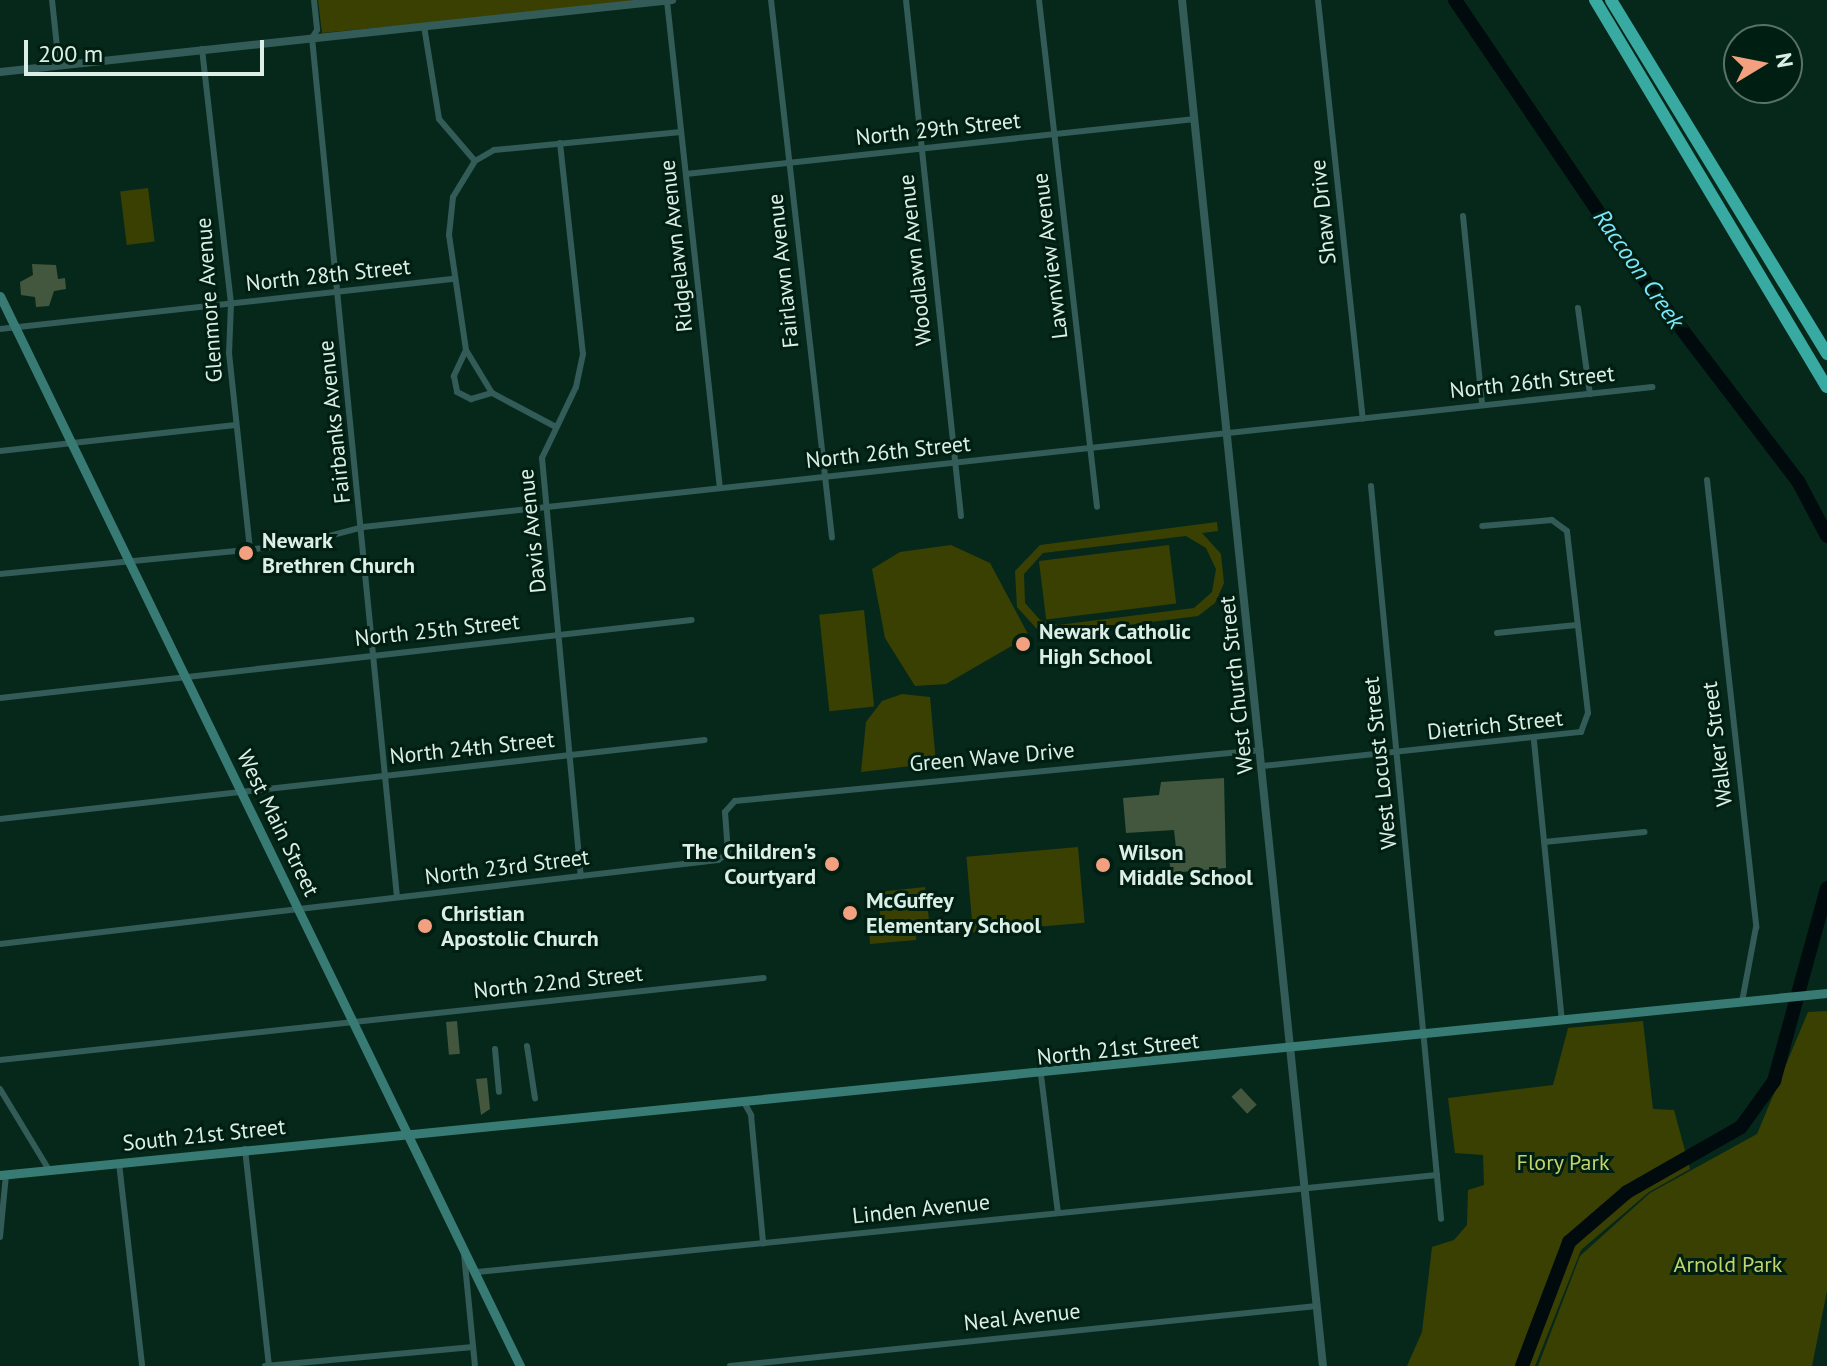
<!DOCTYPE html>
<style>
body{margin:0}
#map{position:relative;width:1827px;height:1366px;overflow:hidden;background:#06281b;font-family:"PT Sans",sans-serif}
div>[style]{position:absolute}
.green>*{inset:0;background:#3a4002;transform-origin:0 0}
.river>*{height:14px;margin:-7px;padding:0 7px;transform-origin:7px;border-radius:7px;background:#010b0d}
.building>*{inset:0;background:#43573e;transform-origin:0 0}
.minor>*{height:6px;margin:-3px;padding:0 3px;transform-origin:3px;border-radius:3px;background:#335b57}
.tertiary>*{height:8px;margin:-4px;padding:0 4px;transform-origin:4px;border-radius:4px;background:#335b57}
.secondary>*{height:9px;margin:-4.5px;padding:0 4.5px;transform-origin:4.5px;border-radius:4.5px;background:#387b75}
.motorway>*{height:12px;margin:-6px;padding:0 6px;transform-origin:6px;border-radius:6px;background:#39aaa1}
.dots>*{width:22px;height:22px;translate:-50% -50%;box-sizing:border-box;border:4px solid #001f12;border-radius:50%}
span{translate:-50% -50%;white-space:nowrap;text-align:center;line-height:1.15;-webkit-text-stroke:6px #001f12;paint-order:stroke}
.street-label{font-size:22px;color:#dcefe6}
.poi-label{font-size:22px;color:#dcefe6;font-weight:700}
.left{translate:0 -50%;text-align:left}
.right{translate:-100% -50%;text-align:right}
.park-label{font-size:22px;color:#c5d36b}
.water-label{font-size:24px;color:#7ae7fc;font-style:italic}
.north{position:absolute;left:1723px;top:24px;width:80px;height:80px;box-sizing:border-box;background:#001f12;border:2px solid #587267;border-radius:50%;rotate:80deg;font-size:22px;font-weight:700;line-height:32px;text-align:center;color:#dcefe6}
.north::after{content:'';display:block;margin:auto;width:28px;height:36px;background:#f2a07f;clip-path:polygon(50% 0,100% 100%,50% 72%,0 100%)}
.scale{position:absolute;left:24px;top:40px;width:240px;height:36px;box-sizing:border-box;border:4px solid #dcefe6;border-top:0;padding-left:10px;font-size:24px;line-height:28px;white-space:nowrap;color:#dcefe6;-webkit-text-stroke:6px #001f12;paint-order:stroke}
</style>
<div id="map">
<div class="green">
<i style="clip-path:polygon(318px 0,667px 0,322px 33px)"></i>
<i style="left:148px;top:188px;width:54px;height:28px;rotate:83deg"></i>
<i style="clip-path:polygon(evenodd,1217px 522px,1218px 531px,1202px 533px,1221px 554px,1224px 583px,1215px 603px,1198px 616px,1057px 634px,1036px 628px,1017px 607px,1015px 571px,1040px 545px,1217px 522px,1186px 536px,1206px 548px,1216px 569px,1212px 592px,1194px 608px,1058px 625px,1040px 620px,1025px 603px,1024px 574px,1043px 553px,1186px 536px)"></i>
<i style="clip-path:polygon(951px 545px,990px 563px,1029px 636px,946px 684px,915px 686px,885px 638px,872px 569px,900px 552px)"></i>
<i style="left:1169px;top:545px;width:59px;height:131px;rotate:83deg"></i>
<i style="left:864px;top:610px;width:97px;height:45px;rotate:84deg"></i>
<i style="clip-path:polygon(902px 694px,930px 697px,936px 763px,861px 772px,866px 722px,882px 701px)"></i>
<i style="left:1078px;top:847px;width:76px;height:112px;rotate:85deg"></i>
<i style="clip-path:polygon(925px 887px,929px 920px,915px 922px,916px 940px,870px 944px,869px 926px,881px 924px,878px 892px)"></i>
<i style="clip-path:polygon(1827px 1011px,1827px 1291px,1812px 1366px,1538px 1366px,1580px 1256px,1650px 1193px,1757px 1134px,1808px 1012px)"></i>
<i style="clip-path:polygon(1643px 1021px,1653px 1109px,1674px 1110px,1690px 1169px,1649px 1192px,1581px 1250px,1535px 1366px,1407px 1366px,1422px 1332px,1432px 1247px,1454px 1240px,1467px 1225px,1468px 1190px,1484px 1185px,1483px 1155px,1455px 1153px,1448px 1098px,1553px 1085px,1568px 1028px)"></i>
</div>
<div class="river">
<i style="left:1455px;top:0;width:349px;rotate:55.9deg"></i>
<i style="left:1651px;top:289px;width:242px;rotate:52.6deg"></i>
<i style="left:1798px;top:481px;width:62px;rotate:62.2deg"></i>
<i style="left:1522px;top:1366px;width:133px;rotate:-69.2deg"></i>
<i style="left:1569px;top:1242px;width:77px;rotate:-40.8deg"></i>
<i style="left:1627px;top:1192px;width:131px;rotate:-29.7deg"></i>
<i style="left:1741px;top:1127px;width:57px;rotate:-54.3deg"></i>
<i style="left:1774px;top:1081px;width:200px;rotate:-74.6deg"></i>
</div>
<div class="building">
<i style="clip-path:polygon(32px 264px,56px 265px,58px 279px,65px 278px,66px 289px,54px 291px,49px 306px,36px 307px,35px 297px,21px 295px,20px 282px,33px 275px)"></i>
<i style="clip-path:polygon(1224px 778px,1226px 868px,1171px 873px,1169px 858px,1177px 857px,1174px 830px,1126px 833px,1123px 798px,1159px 795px,1161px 782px)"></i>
<i style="left:457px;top:1021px;width:33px;height:11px;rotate:85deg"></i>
<i style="clip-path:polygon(487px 1078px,490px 1109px,481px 1115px,476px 1079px)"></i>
<i style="left:1241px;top:1088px;width:23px;height:13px;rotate:47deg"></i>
</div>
<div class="minor">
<i style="left:52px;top:0;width:65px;rotate:83.9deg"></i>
<i style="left:314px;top:0;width:30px;rotate:84deg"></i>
<i style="left:317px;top:30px;width:9px;rotate:122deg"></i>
<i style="left:312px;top:38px;width:863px;rotate:84.35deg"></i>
<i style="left:771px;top:0;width:541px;rotate:83.53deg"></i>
<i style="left:906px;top:0;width:519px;rotate:83.92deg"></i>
<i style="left:1039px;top:0;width:510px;rotate:83.47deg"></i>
<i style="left:1318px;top:0;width:421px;rotate:83.9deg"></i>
<i style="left:667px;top:1px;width:490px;rotate:83.8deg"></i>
<i style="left:424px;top:26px;width:94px;rotate:80.8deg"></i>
<i style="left:439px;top:119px;width:55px;rotate:49.4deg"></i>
<i style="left:202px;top:49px;width:257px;rotate:83.5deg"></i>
<i style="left:231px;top:304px;width:49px;rotate:92.3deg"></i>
<i style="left:229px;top:353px;width:197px;rotate:83.9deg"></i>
<i style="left:560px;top:143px;width:212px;rotate:83.8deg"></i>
<i style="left:583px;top:354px;width:34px;rotate:102deg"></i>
<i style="left:576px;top:387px;width:79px;rotate:115.6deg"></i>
<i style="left:542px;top:458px;width:420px;rotate:84.7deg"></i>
<i style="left:686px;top:174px;width:512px;rotate:-6.17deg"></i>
<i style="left:1463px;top:216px;width:189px;rotate:84.2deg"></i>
<i style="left:1578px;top:308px;width:87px;rotate:82.1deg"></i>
<i style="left:0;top:329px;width:457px;rotate:-6.3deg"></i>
<i style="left:466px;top:350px;width:29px;rotate:115deg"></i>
<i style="left:454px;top:376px;width:16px;rotate:79deg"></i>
<i style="left:457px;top:392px;width:16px;rotate:27deg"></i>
<i style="left:471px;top:399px;width:22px;rotate:-16deg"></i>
<i style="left:556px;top:427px;width:72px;rotate:-152deg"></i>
<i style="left:492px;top:393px;width:50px;rotate:-121.2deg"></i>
<i style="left:466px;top:350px;width:116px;rotate:-98.4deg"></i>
<i style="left:449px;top:235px;width:38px;rotate:-84deg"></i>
<i style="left:453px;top:197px;width:42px;rotate:-58.6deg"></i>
<i style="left:475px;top:161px;width:22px;rotate:-30deg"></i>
<i style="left:494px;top:150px;width:188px;rotate:-5.5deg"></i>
<i style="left:0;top:451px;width:237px;rotate:-6.3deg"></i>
<i style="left:1707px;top:480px;width:450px;rotate:83.7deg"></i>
<i style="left:1756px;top:927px;width:76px;rotate:100.6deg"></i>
<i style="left:1371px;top:486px;width:736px;rotate:84.54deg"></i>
<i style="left:0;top:574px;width:296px;rotate:-5.6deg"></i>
<i style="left:295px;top:545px;width:70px;rotate:-14.8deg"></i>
<i style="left:363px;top:527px;width:1297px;rotate:-6.2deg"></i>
<i style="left:1497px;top:633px;width:80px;rotate:-5.7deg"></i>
<i style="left:0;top:698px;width:696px;rotate:-6.43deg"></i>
<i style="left:1534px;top:741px;width:281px;rotate:84.3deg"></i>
<i style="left:1262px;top:766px;width:321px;rotate:-6.1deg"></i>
<i style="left:1581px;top:732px;width:20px;rotate:-70deg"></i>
<i style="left:1588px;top:713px;width:183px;rotate:-96.6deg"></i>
<i style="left:1567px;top:531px;width:19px;rotate:-144deg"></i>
<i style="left:1552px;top:520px;width:70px;rotate:175.1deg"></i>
<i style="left:0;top:819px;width:709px;rotate:-6.39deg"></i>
<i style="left:1544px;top:842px;width:101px;rotate:-5.7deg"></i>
<i style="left:0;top:944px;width:723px;rotate:-6.67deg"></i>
<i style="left:718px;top:860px;width:12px;rotate:-35deg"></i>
<i style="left:728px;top:853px;width:41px;rotate:-94.2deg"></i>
<i style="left:725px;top:812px;width:15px;rotate:-48deg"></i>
<i style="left:735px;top:801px;width:528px;rotate:-5.54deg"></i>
<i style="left:527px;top:1046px;width:53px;rotate:81.3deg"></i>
<i style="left:495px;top:1049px;width:43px;rotate:84.7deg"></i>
<i style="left:0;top:1060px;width:768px;rotate:-6.13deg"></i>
<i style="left:1041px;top:1075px;width:139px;rotate:83deg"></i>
<i style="left:0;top:1089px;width:95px;rotate:58.8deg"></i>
<i style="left:745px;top:1104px;width:13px;rotate:61deg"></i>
<i style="left:751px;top:1115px;width:129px;rotate:84.6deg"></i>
<i style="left:245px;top:1149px;width:218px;rotate:83.7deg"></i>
<i style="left:119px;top:1163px;width:204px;rotate:83.5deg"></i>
<i style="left:0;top:1237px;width:62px;rotate:-84.5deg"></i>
<i style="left:464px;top:1254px;width:113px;rotate:84.4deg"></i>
<i style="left:477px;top:1272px;width:965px;rotate:-5.77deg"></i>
<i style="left:265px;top:1366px;width:209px;rotate:-5.2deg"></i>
<i style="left:730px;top:1366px;width:590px;rotate:-5.84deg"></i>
</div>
<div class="tertiary">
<i style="left:1182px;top:0;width:1373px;rotate:84.11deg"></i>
<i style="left:0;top:72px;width:676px;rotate:-6.12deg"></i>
</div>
<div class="secondary">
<i style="left:0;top:296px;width:1190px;rotate:64.08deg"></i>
<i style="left:0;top:1175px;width:1836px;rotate:-5.69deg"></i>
</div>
<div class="motorway">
<i style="left:1595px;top:0;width:451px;rotate:59.1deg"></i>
<i style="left:1611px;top:0;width:415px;rotate:58.6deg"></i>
</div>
<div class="dots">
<i style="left:246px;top:553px;background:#f2a07f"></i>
<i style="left:1023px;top:644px;background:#f2a07f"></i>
<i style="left:832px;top:864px;background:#f2a07f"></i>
<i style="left:1103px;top:865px;background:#f2a07f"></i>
<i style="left:850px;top:913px;background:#f2a07f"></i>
<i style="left:425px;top:926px;background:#f2a07f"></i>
</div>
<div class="street-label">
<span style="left:938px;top:129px;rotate:-6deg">North 29th Street</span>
<span style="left:1323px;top:212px;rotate:-96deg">Shaw Drive</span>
<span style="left:676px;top:246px;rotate:-96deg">Ridgelawn Avenue</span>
<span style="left:1050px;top:256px;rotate:-97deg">Lawnview Avenue</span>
<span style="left:915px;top:260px;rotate:-96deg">Woodlawn Avenue</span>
<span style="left:783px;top:271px;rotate:-96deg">Fairlawn Avenue</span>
<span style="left:328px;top:275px;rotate:-6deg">North 28th Street</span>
<span style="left:209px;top:300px;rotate:-94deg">Glenmore Avenue</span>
<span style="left:1532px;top:382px;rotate:-6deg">North 26th Street</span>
<span style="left:334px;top:422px;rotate:-96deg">Fairbanks Avenue</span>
<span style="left:888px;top:452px;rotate:-6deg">North 26th Street</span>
<span style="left:532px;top:531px;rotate:-96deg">Davis Avenue</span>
<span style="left:437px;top:630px;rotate:-6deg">North 25th Street</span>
<span style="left:1236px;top:685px;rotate:-96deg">West Church Street</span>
<span style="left:1495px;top:725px;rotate:-6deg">Dietrich Street</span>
<span style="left:1717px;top:744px;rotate:-97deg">Walker Street</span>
<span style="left:472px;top:748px;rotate:-6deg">North 24th Street</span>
<span style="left:992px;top:757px;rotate:-5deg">Green Wave Drive</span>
<span style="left:1380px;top:763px;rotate:-96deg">West Locust Street</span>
<span style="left:278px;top:823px;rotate:64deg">West Main Street</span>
<span style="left:507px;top:867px;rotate:-7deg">North 23rd Street</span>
<span style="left:558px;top:982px;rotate:-6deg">North 22nd Street</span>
<span style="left:1118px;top:1049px;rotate:-6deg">North 21st Street</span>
<span style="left:204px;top:1135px;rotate:-6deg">South 21st Street</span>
<span style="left:921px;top:1209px;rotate:-6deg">Linden Avenue</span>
<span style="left:1022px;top:1317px;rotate:-6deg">Neal Avenue</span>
</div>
<div class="poi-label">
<span class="left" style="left:262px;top:553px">Newark<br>Brethren Church</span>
<span class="left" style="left:1039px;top:644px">Newark Catholic<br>High School</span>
<span class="right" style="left:816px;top:864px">The Children's<br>Courtyard</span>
<span class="left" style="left:1119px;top:865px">Wilson<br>Middle School</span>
<span class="left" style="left:866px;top:913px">McGuffey<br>Elementary School</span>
<span class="left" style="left:441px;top:926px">Christian<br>Apostolic Church</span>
</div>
<div class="park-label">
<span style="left:1563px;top:1163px">Flory Park</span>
<span style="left:1728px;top:1265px">Arnold Park</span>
</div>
<div class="water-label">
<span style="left:1639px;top:269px;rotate:55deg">Raccoon Creek</span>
</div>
<div class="north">N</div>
<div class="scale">200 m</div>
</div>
